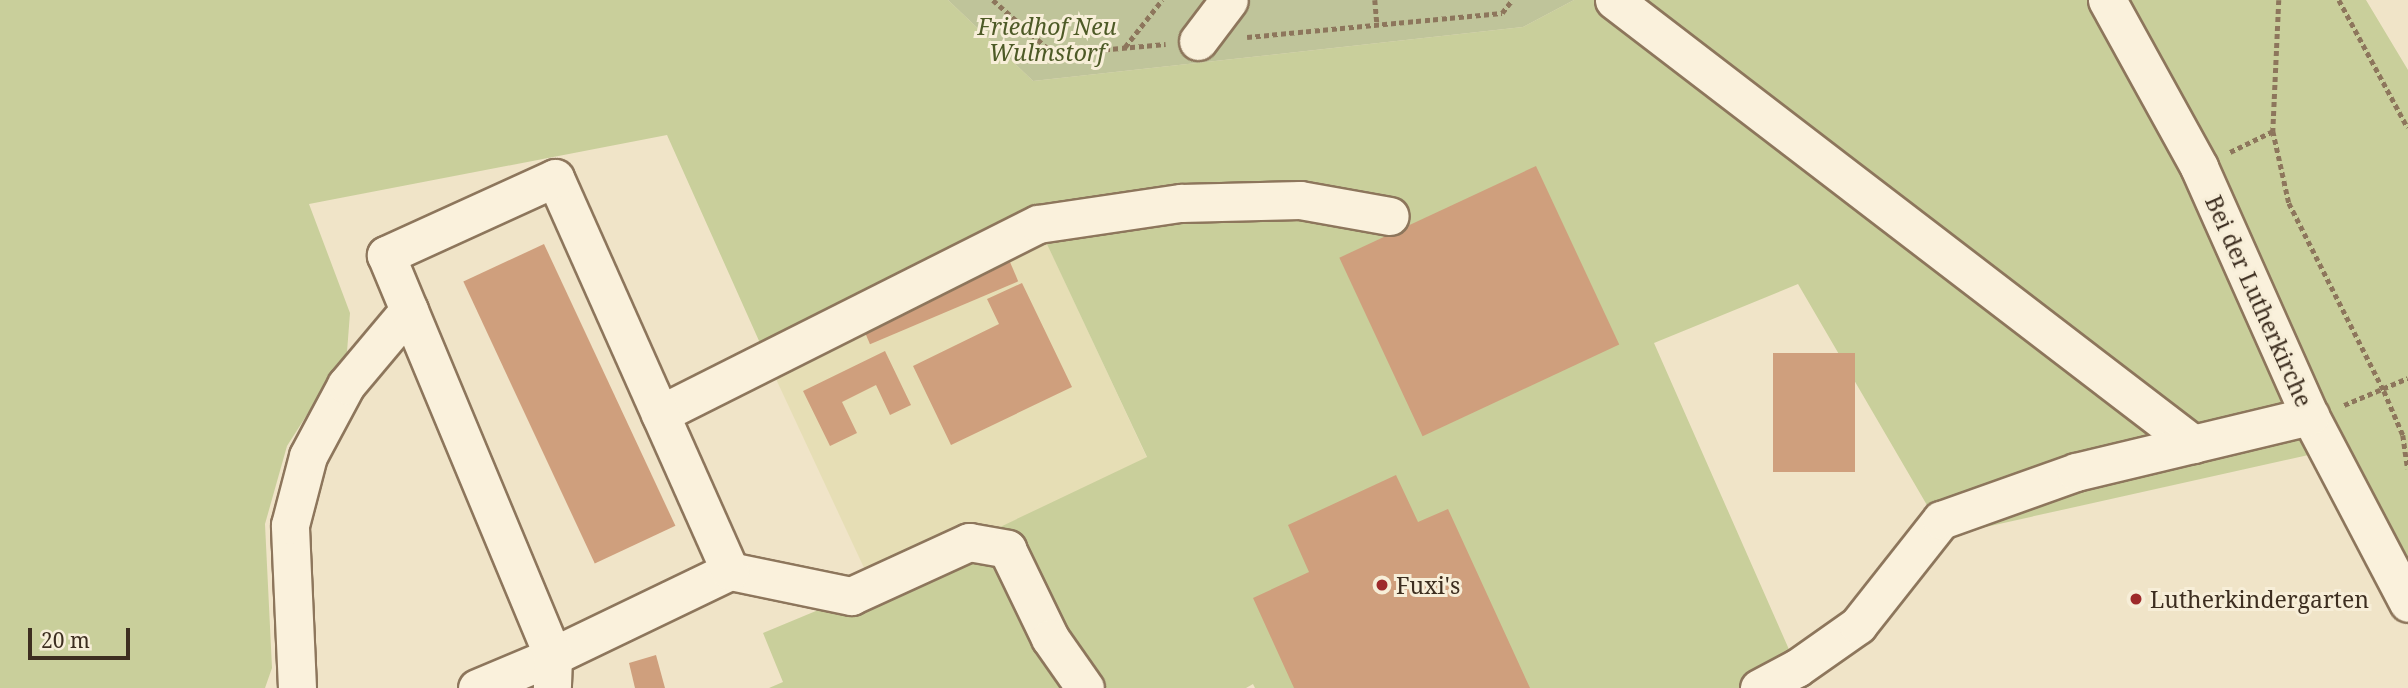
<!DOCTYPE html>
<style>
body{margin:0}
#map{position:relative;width:2408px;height:688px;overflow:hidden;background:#f0e4c8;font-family:"Noto Serif",serif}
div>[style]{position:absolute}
.farmland>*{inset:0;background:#e6deb5;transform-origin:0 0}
.green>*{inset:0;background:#c9cf9b}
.cemetery>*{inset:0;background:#bfc49a}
.building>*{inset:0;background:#cf9f7d;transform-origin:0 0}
.path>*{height:4.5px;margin-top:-2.25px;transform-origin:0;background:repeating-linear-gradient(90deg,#8d765c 0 5px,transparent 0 8.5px)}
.roads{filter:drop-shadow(2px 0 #8d765c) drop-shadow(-2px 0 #8d765c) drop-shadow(0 2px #8d765c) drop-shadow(0 -2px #8d765c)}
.minor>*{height:37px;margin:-18.5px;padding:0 18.5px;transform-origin:18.5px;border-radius:18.5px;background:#faf1dc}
.dots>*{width:19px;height:19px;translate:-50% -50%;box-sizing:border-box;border:4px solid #f7eed8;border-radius:50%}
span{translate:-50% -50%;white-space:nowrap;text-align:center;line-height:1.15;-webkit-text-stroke:6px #f7eed8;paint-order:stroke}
.park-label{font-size:23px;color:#4d5a26;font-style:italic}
.street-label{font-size:23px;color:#3d2e20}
.poi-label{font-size:23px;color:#3d2e20}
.left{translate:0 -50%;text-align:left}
.scale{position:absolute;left:28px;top:628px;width:102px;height:32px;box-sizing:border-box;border:4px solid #3d2e20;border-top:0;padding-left:9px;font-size:21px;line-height:24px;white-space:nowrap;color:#3d2e20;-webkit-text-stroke:5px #f7eed8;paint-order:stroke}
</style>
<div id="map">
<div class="farmland">
<i style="left:1038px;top:224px;width:259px;height:303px;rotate:65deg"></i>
</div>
<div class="green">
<i style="clip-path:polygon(0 0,948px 0,1033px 81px,1523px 27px,1574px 0,2366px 0,2408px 70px,2408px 578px,2313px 454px,1945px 536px,1798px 284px,1654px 343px,1806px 688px,1255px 688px,1253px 684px,1246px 688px,769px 688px,783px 682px,763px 633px,876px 586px,1147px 457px,1038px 225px,768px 361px,667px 135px,309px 204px,350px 313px,347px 352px,287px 446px,265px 524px,272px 668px,265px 688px,0 688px)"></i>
</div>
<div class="cemetery">
<i style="clip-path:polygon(948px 0,1574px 0,1523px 27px,1033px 81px)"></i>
</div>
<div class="building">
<i style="left:1536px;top:166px;width:197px;height:217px;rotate:65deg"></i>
<i style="left:544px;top:244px;width:311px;height:89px;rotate:65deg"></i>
<i style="left:1010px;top:262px;width:21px;height:161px;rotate:67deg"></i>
<i style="clip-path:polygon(1022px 283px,1072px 387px,951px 445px,913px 366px,999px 324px,987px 299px)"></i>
<i style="clip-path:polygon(885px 351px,911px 405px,890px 415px,876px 385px,842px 402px,857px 433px,830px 446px,803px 391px)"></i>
<i style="left:1855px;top:353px;width:119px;height:82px;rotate:90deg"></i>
<i style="clip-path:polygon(1396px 475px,1418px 522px,1448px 509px,1530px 688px,1294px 688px,1253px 598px,1309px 572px,1288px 525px)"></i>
<i style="clip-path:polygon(656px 655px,665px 688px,635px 688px,629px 663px)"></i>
</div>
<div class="path">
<i style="left:993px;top:0;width:81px;rotate:41.5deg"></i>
<i style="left:1054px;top:54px;width:112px;rotate:-5.1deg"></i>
<i style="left:1375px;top:0;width:25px;rotate:85deg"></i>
<i style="left:2279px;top:0;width:131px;rotate:92.6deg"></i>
<i style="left:2273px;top:131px;width:74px;rotate:77.5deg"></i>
<i style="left:2289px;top:203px;width:211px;rotate:63.2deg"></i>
<i style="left:2384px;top:391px;width:48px;rotate:66.6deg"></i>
<i style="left:2403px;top:435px;width:34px;rotate:82deg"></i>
<i style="left:2339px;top:0;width:145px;rotate:61.7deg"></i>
<i style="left:1247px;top:37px;width:256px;rotate:-5.4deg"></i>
<i style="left:1502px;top:13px;width:16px;rotate:-52deg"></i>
<i style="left:1125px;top:47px;width:60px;rotate:-51.8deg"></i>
<i style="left:2230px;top:152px;width:48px;rotate:-26deg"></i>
<i style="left:2344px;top:405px;width:69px;rotate:-22.9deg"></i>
</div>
<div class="roads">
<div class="minor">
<i style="left:1614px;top:0;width:730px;rotate:37.48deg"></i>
<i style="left:2107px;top:0;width:191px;rotate:61.1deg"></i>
<i style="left:2199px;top:167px;width:273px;rotate:66deg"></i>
<i style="left:2310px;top:416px;width:211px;rotate:62.3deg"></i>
<i style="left:1198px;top:41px;width:51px;rotate:-52.9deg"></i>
<i style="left:660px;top:414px;width:423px;rotate:-26.7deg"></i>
<i style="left:1038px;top:224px;width:145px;rotate:-8.4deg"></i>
<i style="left:1181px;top:203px;width:119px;rotate:-1.4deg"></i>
<i style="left:1300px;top:200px;width:91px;rotate:10.1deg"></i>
<i style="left:730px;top:571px;width:124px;rotate:11.7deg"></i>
<i style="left:851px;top:596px;width:130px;rotate:-24.6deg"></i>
<i style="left:969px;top:542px;width:39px;rotate:10deg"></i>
<i style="left:1007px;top:549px;width:99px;rotate:64.2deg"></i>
<i style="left:1050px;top:638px;width:61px;rotate:55deg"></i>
<i style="left:297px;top:688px;width:163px;rotate:-92.5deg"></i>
<i style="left:290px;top:525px;width:71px;rotate:-75.4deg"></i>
<i style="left:308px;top:456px;width:81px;rotate:-61.8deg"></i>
<i style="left:346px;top:385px;width:98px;rotate:-50deg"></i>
<i style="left:477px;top:688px;width:82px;rotate:-22.8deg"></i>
<i style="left:553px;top:656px;width:196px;rotate:-25.7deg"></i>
<i style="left:730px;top:571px;width:430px;rotate:-114deg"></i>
<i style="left:555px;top:178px;width:186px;rotate:155.5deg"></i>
<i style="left:386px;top:255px;width:434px;rotate:67.4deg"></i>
<i style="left:553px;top:656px;width:32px;rotate:92deg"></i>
<i style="left:1759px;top:688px;width:43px;rotate:-27.8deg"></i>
<i style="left:1797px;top:668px;width:75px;rotate:-35.2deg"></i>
<i style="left:1858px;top:625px;width:134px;rotate:-51.7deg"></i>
<i style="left:1941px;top:520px;width:143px;rotate:-19.6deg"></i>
<i style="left:2076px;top:472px;width:241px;rotate:-13.5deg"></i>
</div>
</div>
<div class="dots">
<i style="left:1382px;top:585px;background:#9e2a2b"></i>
<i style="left:2136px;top:599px;background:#9e2a2b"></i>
</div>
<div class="park-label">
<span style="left:1047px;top:39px">Friedhof Neu<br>Wulmstorf</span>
</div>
<div class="street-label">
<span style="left:2259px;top:301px;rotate:66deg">Bei der Lutherkirche</span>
</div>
<div class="poi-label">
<span class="left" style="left:1396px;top:585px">Fuxi's</span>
<span class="left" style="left:2150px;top:599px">Lutherkindergarten</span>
</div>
<div class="scale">20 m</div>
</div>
